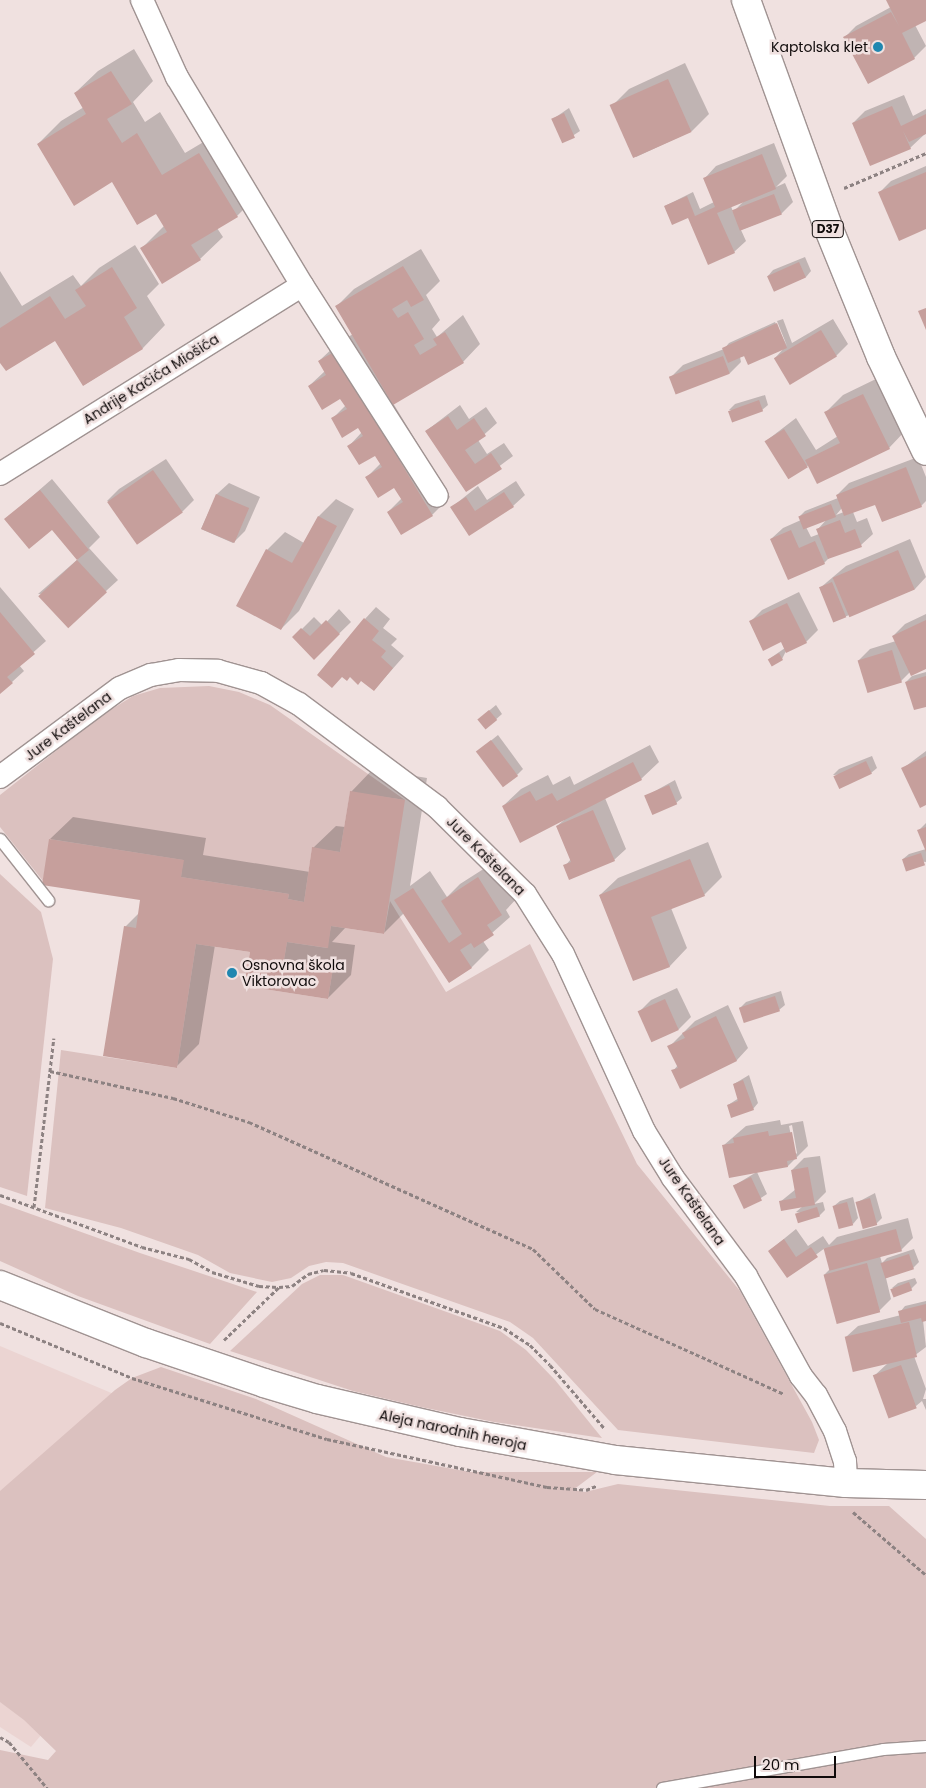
<!DOCTYPE html>
<meta charset="utf-8">
<style>
body{margin:0}
#map{position:relative;width:926px;height:1788px;overflow:hidden;background:#f0e1e0;font-family:Poppins,sans-serif}
div>[style]{position:absolute}
.built>*{inset:0;background:#ebd4d2}
.green>*{inset:0;background:#dbc1bf}
.shadow>*{inset:0;background:#0003}
.building>*{inset:0;background:#c69f9c;transform-origin:0 0}
.path>*{height:3px;margin-top:-1.5px;transform-origin:0;background:repeating-linear-gradient(90deg,#8d8282 0 4px,transparent 0 6.5px)}
.roads{filter:drop-shadow(1px 0 #a09392) drop-shadow(-1px 0 #a09392) drop-shadow(0 1px #a09392) drop-shadow(0 -1px #a09392)}
.service>*{height:11px;margin:-5.5px;padding:0 5.5px;transform-origin:5.5px;border-radius:5.5px;background:#fff}
.minor>*{height:22px;margin:-11px;padding:0 11px;transform-origin:11px;border-radius:11px;background:#fff}
.secondary>*{height:28px;margin:-14px;padding:0 14px;transform-origin:14px;border-radius:14px;background:#fff}
.primary>*{height:28px;margin:-14px;padding:0 14px;transform-origin:14px;border-radius:14px;background:#fff}
.dots>*{width:14px;height:14px;translate:-50% -50%;box-sizing:border-box;border:2px solid #f0e1e0;border-radius:50%}
span{translate:-50% -50%;white-space:nowrap;text-align:center;line-height:1.15;-webkit-text-stroke:5px #f0e1e0;paint-order:stroke}
.shield-label span{padding:1px 4px;background:#f0e1e0;border:1px solid;border-radius:4px;-webkit-text-stroke-width:0}
.shield-label{font-size:12px;color:#0f0a0a;font-weight:700}
.poi-label{font-size:14px;color:#0f0a0a}
.right{translate:-100% -50%;text-align:right}
.left{translate:0 -50%;text-align:left}
.street-label{font-size:14px;color:#0f0a0a}
.scale{position:absolute;left:754px;top:1756px;width:82px;height:22px;box-sizing:border-box;border:2px solid #0f0a0a;border-top:0;padding-left:6px;font-size:15px;line-height:18px;white-space:nowrap;color:#0f0a0a;-webkit-text-stroke:4px #f0e1e0;paint-order:stroke}
</style>
<div id="map">
<div class="built">
<i style="clip-path:polygon(0 1346px,128px 1400px,185px 1564px,31px 1747px,0 1727px)"></i>
</div>
<div class="green">
<i style="clip-path:polygon(209px 686px,239px 692px,270px 705px,405px 800px,350px 792px,340px 852px,312px 848px,304px 902px,288px 899px,289px 894px,181px 877px,183px 860px,50px 839px,43px 881px,0 827px,0 795px,99px 717px,133px 696px,160px 688px)"></i>
<i style="clip-path:polygon(0 874px,41px 912px,53px 959px,27px 1196px,0 1187px)"></i>
<i style="clip-path:polygon(390px 901px,446px 992px,530px 944px,637px 1164px,740px 1291px,812px 1422px,819px 1440px,814px 1453px,618px 1430px,533px 1338px,510px 1322px,343px 1263px,326px 1262px,309px 1266px,291px 1278px,272px 1282px,230px 1273px,198px 1255px,121px 1228px,45px 1208px,61px 1050px,177px 1068px,196px 944px,250px 952px,245px 986px,328px 999px,333px 968px,284px 960px,287px 942px,327px 948px,331px 926px,384px 934px)"></i>
<i style="clip-path:polygon(0 1203px,140px 1253px,257px 1292px,210px 1344px,78px 1296px,0 1261px)"></i>
<i style="clip-path:polygon(320px 1275px,343px 1275px,500px 1331px,526px 1350px,555px 1380px,602px 1438px,494px 1422px,421px 1407px,353px 1391px,230px 1351px,302px 1284px)"></i>
<i style="clip-path:polygon(161px 1367px,256px 1399px,386px 1457px,470px 1472px,597px 1472px,573px 1490px,585px 1492px,618px 1484px,830px 1506px,889px 1506px,926px 1539px,926px 1788px,0 1788px,0 1750px,48px 1760px,56px 1751px,24px 1720px,0 1702px,0 1491px,115px 1390px,132px 1378px)"></i>
</div>
<div class="shadow">
<i style="clip-path:polygon(888px 0,926px 0,926px 20px,915px 25px,926px 46px,914px 58px,868px 82px,845px 37px,856px 26px,891px 7px)"></i>
<i style="clip-path:polygon(134px 49px,153px 81px,133px 102px,145px 122px,160px 112px,185px 153px,222px 131px,260px 193px,237px 216px,217px 228px,223px 237px,200px 259px,142px 248px,165px 225px,156px 212px,113px 181px,38px 144px,61px 121px,84px 107px,75px 93px,98px 71px)"></i>
<i style="clip-path:polygon(685px 63px,709px 114px,692px 131px,636px 157px,612px 106px,629px 89px)"></i>
<i style="clip-path:polygon(904px 95px,913px 116px,926px 109px,926px 133px,910px 148px,853px 123px,865px 111px)"></i>
<i style="clip-path:polygon(569px 108px,580px 131px,563px 142px,553px 119px)"></i>
<i style="clip-path:polygon(evenodd,774px 143px,787px 176px,776px 187px,785px 183px,793px 202px,781px 214px,741px 230px,746px 241px,734px 252px,709px 263px,694px 215px,665px 206px,693px 192px,700px 209px,714px 202px,705px 178px,716px 166px,774px 143px,745px 200px,733px 212px,731px 206px,745px 200px)"></i>
<i style="clip-path:polygon(926px 166px,926px 228px,879px 193px,891px 181px)"></i>
<i style="clip-path:polygon(135px 245px,159px 284px,147px 296px,165px 325px,143px 348px,84px 385px,55px 339px,0 360px,0 271px,22px 306px,73px 275px,81px 286px,99px 268px)"></i>
<i style="clip-path:polygon(421px 249px,440px 281px,426px 295px,440px 320px,432px 329px,437px 337px,463px 315px,480px 344px,463px 362px,393px 403px,450px 497px,432px 515px,388px 512px,402px 498px,395px 486px,367px 477px,381px 463px,375px 454px,349px 446px,362px 432px,359px 427px,332px 419px,346px 405px,341px 397px,309px 386px,325px 371px,319px 361px,337px 344px,353px 334px,336px 307px,354px 289px)"></i>
<i style="clip-path:polygon(805px 257px,811px 271px,806px 277px,774px 290px,768px 276px,773px 270px)"></i>
<i style="clip-path:polygon(783px 319px,792px 343px,833px 319px,848px 344px,836px 356px,775px 358px,785px 347px,740px 357px,741px 362px,730px 373px,671px 377px,683px 365px,724px 349px,729px 343px,775px 322px,787px 346px,777px 321px)"></i>
<i style="clip-path:polygon(880px 377px,906px 430px,889px 448px,807px 466px,766px 441px,796px 418px,816px 450px,838px 436px,826px 412px,843px 395px)"></i>
<i style="clip-path:polygon(765px 395px,768px 405px,762px 410px,729px 410px,735px 404px)"></i>
<i style="clip-path:polygon(460px 405px,469px 419px,486px 407px,497px 423px,478px 440px,487px 454px,504px 443px,513px 456px,466px 491px,426px 431px)"></i>
<i style="clip-path:polygon(evenodd,918px 457px,926px 477px,926px 501px,921px 506px,876px 503px,853px 512px,857px 522px,867px 518px,873px 534px,861px 545px,830px 557px,824px 563px,771px 539px,783px 528px,801px 520px,799px 517px,805px 511px,838px 498px,837px 495px,849px 483px,918px 457px,842px 508px,844px 512px,836px 515px,842px 508px,918px 457px,828px 518px,818px 529px,819px 534px,811px 537px,806px 527px,828px 518px)"></i>
<i style="clip-path:polygon(166px 459px,194px 500px,182px 512px,107px 501px,119px 489px)"></i>
<i style="clip-path:polygon(52px 479px,100px 537px,89px 548px,118px 580px,106px 591px,38px 594px,78px 559px,53px 528px,6px 519px)"></i>
<i style="clip-path:polygon(516px 481px,525px 495px,513px 506px,469px 534px,452px 507px,478px 486px,487px 500px)"></i>
<i style="clip-path:polygon(229px 483px,260px 497px,245px 531px,233px 543px,201px 529px,217px 494px)"></i>
<i style="clip-path:polygon(336px 499px,354px 509px,299px 611px,281px 629px,267px 550px,285px 532px,304px 543px,319px 516px)"></i>
<i style="clip-path:polygon(910px 539px,926px 577px,915px 589px,834px 621px,820px 588px,846px 566px)"></i>
<i style="clip-path:polygon(0 587px,46px 641px,19px 665px,24px 671px,0 693px)"></i>
<i style="clip-path:polygon(799px 592px,818px 630px,806px 642px,786px 651px,782px 659px,769px 659px,785px 648px,781px 640px,750px 622px,762px 610px)"></i>
<i style="clip-path:polygon(376px 607px,390px 619px,383px 628px,397px 639px,391px 645px,404px 656px,374px 690px,365px 619px)"></i>
<i style="clip-path:polygon(339px 609px,351px 622px,314px 658px,294px 637px,314px 617px,323px 626px)"></i>
<i style="clip-path:polygon(926px 614px,926px 667px,910px 672px,901px 681px,858px 661px,870px 649px,896px 641px,893px 636px,905px 624px)"></i>
<i style="clip-path:polygon(926px 672px,926px 705px,906px 682px,912px 676px)"></i>
<i style="clip-path:polygon(496px 705px,502px 714px,486px 728px,485px 714px)"></i>
<i style="clip-path:polygon(498px 735px,523px 769px,517px 775px,478px 751px)"></i>
<i style="clip-path:polygon(650px 745px,659px 762px,641px 779px,605px 798px,626px 849px,614px 860px,565px 866px,571px 859px,557px 826px,564px 820px,503px 806px,521px 789px,548px 775px,553px 785px,570px 776px,574px 785px)"></i>
<i style="clip-path:polygon(926px 751px,926px 804px,902px 769px)"></i>
<i style="clip-path:polygon(872px 756px,877px 768px,871px 773px,833px 775px,839px 769px)"></i>
<i style="clip-path:polygon(373px 769px,427px 778px,410px 886px,430px 871px,447px 897px,460px 884px,496px 861px,519px 896px,506px 910px,510px 917px,483px 941px,489px 950px,472px 967px,449px 982px,404px 913px,384px 933px,346px 927px,332px 942px,355px 945px,351px 975px,328px 998px,251px 951px,215px 945px,199px 1044px,177px 1066px,125px 927px,140px 912px,142px 899px,50px 839px,73px 817px,206px 838px,203px 855px,310px 872px,313px 848px,336px 826px,345px 827px,351px 792px)"></i>
<i style="clip-path:polygon(675px 780px,682px 798px,676px 803px,646px 796px)"></i>
<i style="clip-path:polygon(926px 823px,926px 862px,903px 859px,909px 854px,926px 849px,919px 830px)"></i>
<i style="clip-path:polygon(708px 842px,722px 877px,704px 895px,671px 908px,687px 948px,670px 966px,634px 980px,600px 895px,618px 878px)"></i>
<i style="clip-path:polygon(677px 988px,691px 1017px,679px 1029px,653px 1041px,639px 1012px,651px 1000px)"></i>
<i style="clip-path:polygon(781px 991px,785px 1005px,779px 1010px,740px 1008px,746px 1002px)"></i>
<i style="clip-path:polygon(728px 1005px,748px 1048px,737px 1060px,681px 1087px,673px 1071px,678px 1065px,669px 1047px,695px 1021px)"></i>
<i style="clip-path:polygon(749px 1075px,758px 1103px,753px 1109px,728px 1105px,739px 1098px,734px 1084px)"></i>
<i style="clip-path:polygon(evenodd,780px 1120px,781px 1125px,803px 1121px,808px 1146px,788px 1166px,757px 1172px,767px 1194px,745px 1208px,735px 1185px,755px 1173px,724px 1145px,746px 1126px,780px 1120px,792px 1125px,797px 1153px,795px 1155px,789px 1126px,792px 1125px)"></i>
<i style="clip-path:polygon(820px 1156px,826px 1192px,814px 1204px,823px 1202px,825px 1210px,819px 1216px,796px 1212px,803px 1206px,780px 1202px,796px 1189px,792px 1170px,804px 1158px)"></i>
<i style="clip-path:polygon(875px 1193px,882px 1218px,876px 1224px,858px 1202px)"></i>
<i style="clip-path:polygon(853px 1197px,858px 1218px,853px 1224px,834px 1206px,840px 1201px)"></i>
<i style="clip-path:polygon(908px 1218px,913px 1238px,901px 1250px,880px 1256px,882px 1263px,887px 1258px,914px 1249px,919px 1262px,913px 1268px,886px 1278px,891px 1299px,879px 1311px,824px 1275px,830px 1269px,825px 1248px,787px 1276px,769px 1251px,796px 1229px,808px 1246px,823px 1236px,829px 1245px,837px 1237px)"></i>
<i style="clip-path:polygon(915px 1278px,917px 1283px,911px 1289px,892px 1288px,898px 1283px)"></i>
<i style="clip-path:polygon(926px 1301px,926px 1319px,923px 1320px,926px 1347px,914px 1356px,926px 1389px,923px 1399px,926px 1399px,926px 1410px,922px 1401px,916px 1406px,874px 1376px,888px 1363px,846px 1337px,858px 1326px,901px 1315px,900px 1312px,905px 1306px)"></i>
</div>
<div class="building">
<i style="clip-path:polygon(886px 0,926px 0,926px 21px,902px 33px,915px 59px,868px 84px,843px 37px,891px 12px,899px 26px)"></i>
<i style="clip-path:polygon(111px 71px,132px 104px,107px 119px,122px 143px,137px 133px,162px 175px,199px 153px,238px 217px,191px 245px,201px 260px,162px 284px,140px 248px,167px 232px,156px 214px,137px 225px,112px 182px,74px 206px,37px 144px,86px 114px,74px 93px)"></i>
<i style="left:668px;top:79px;width:58px;height:64px;rotate:66deg"></i>
<i style="clip-path:polygon(892px 106px,901px 126px,926px 114px,926px 134px,909px 142px,903px 131px,911px 149px,870px 166px,852px 123px)"></i>
<i style="left:564px;top:113px;width:27px;height:14px;rotate:66deg"></i>
<i style="clip-path:polygon(762px 154px,776px 189px,717px 213px,735px 253px,708px 265px,688px 218px,672px 225px,664px 206px,687px 196px,695px 216px,715px 207px,703px 178px)"></i>
<i style="clip-path:polygon(926px 172px,926px 229px,899px 241px,878px 192px)"></i>
<i style="left:774px;top:194px;width:22px;height:45px;rotate:69deg"></i>
<i style="left:799px;top:262px;width:17px;height:35px;rotate:66deg"></i>
<i style="clip-path:polygon(403px 266px,424px 300px,411px 307px,407px 300px,392px 309px,398px 318px,408px 312px,424px 339px,414px 345px,420px 355px,437px 345px,433px 339px,445px 332px,464px 363px,393px 405px,335px 306px)"></i>
<i style="clip-path:polygon(112px 267px,137px 308px,124px 317px,143px 349px,83px 386px,55px 341px,6px 371px,0 363px,0 328px,50px 296px,65px 319px,86px 306px,75px 290px)"></i>
<i style="clip-path:polygon(926px 308px,926px 330px,918px 311px)"></i>
<i style="clip-path:polygon(777px 323px,787px 348px,748px 365px,744px 356px,728px 363px,722px 348px)"></i>
<i style="left:821px;top:330px;width:31px;height:55px;rotate:59deg"></i>
<i style="clip-path:polygon(334px 352px,433px 516px,401px 535px,387px 512px,403px 502px,394px 488px,378px 498px,365px 477px,382px 467px,375px 456px,359px 465px,347px 446px,363px 436px,358px 428px,342px 438px,331px 418px,347px 409px,340px 399px,322px 410px,308px 386px,326px 375px,318px 361px)"></i>
<i style="left:723px;top:356px;width:19px;height:58px;rotate:69deg"></i>
<i style="clip-path:polygon(863px 394px,890px 449px,817px 484px,805px 460px,840px 443px,824px 412px)"></i>
<i style="left:759px;top:400px;width:12px;height:33px;rotate:70deg"></i>
<i style="clip-path:polygon(448px 416px,457px 430px,474px 418px,486px 436px,465px 450px,475px 464px,491px 453px,502px 469px,466px 492px,425px 431px)"></i>
<i style="left:784px;top:429px;width:45px;height:23px;rotate:58deg"></i>
<i style="clip-path:polygon(906px 467px,922px 507px,882px 522px,875px 505px,844px 516px,836px 495px)"></i>
<i style="left:153px;top:470px;width:52px;height:56px;rotate:55deg"></i>
<i style="clip-path:polygon(40px 490px,89px 550px,77px 560px,52px 530px,29px 549px,4px 519px)"></i>
<i style="clip-path:polygon(504px 492px,514px 507px,469px 536px,450px 507px,466px 497px,475px 511px)"></i>
<i style="left:216px;top:494px;width:36px;height:38px;rotate:23deg"></i>
<i style="left:831px;top:504px;width:14px;height:35px;rotate:69deg"></i>
<i style="clip-path:polygon(318px 516px,337px 526px,281px 630px,236px 606px,266px 549px,292px 563px)"></i>
<i style="clip-path:polygon(840px 520px,845px 533px,855px 529px,862px 547px,828px 559px,816px 529px)"></i>
<i style="clip-path:polygon(791px 530px,799px 548px,815px 541px,825px 564px,788px 580px,770px 539px)"></i>
<i style="left:898px;top:550px;width:43px;height:71px;rotate:67deg"></i>
<i style="left:77px;top:560px;width:44px;height:53px;rotate:47deg"></i>
<i style="left:832px;top:582px;width:38px;height:14px;rotate:68deg"></i>
<i style="clip-path:polygon(787px 603px,807px 643px,786px 653px,781px 642px,763px 651px,749px 621px)"></i>
<i style="clip-path:polygon(0 612px,35px 654px,7px 677px,13px 683px,0 694px)"></i>
<i style="clip-path:polygon(364px 618px,379px 631px,372px 640px,386px 651px,381px 657px,393px 668px,374px 691px,361px 681px,358px 685px,350px 677px,347px 681px,342px 677px,332px 688px,317px 675px)"></i>
<i style="clip-path:polygon(326px 620px,340px 634px,314px 660px,292px 637px,301px 628px,310px 636px)"></i>
<i style="clip-path:polygon(926px 620px,926px 669px,911px 676px,892px 636px)"></i>
<i style="left:892px;top:650px;width:34px;height:36px;rotate:73deg"></i>
<i style="left:779px;top:653px;width:8px;height:13px;rotate:60deg"></i>
<i style="clip-path:polygon(926px 676px,926px 707px,914px 710px,905px 682px)"></i>
<i style="left:489px;top:710px;width:13px;height:15px;rotate:51deg"></i>
<i style="left:491px;top:740px;width:45px;height:19px;rotate:53deg"></i>
<i style="clip-path:polygon(926px 756px,926px 805px,920px 808px,901px 768px)"></i>
<i style="left:866px;top:761px;width:14px;height:36px;rotate:65deg"></i>
<i style="clip-path:polygon(633px 762px,642px 780px,520px 843px,502px 806px,530px 791px,536px 801px,552px 793px,557px 801px)"></i>
<i style="left:669px;top:785px;width:21px;height:27px;rotate:67deg"></i>
<i style="clip-path:polygon(350px 791px,405px 800px,384px 934px,331px 926px,328px 948px,287px 942px,284px 960px,333px 968px,328px 999px,244px 986px,250px 952px,196px 944px,177px 1068px,103px 1056px,124px 926px,136px 928px,140px 900px,42px 885px,49px 839px,184px 860px,181px 877px,289px 894px,288px 899px,304px 902px,312px 847px,340px 852px)"></i>
<i style="clip-path:polygon(593px 810px,615px 861px,569px 880px,563px 865px,571px 862px,556px 826px)"></i>
<i style="clip-path:polygon(926px 827px,926px 852px,917px 830px)"></i>
<i style="left:921px;top:853px;width:13px;height:20px;rotate:72deg"></i>
<i style="clip-path:polygon(690px 859px,705px 896px,651px 917px,670px 967px,633px 981px,599px 895px)"></i>
<i style="clip-path:polygon(478px 877px,502px 915px,487px 925px,494px 935px,474px 948px,471px 943px,460px 950px,472px 968px,449px 983px,394px 900px,413px 888px,449px 943px,462px 934px,441px 901px)"></i>
<i style="left:775px;top:996px;width:16px;height:38px;rotate:72deg"></i>
<i style="left:665px;top:999px;width:34px;height:30px;rotate:66deg"></i>
<i style="clip-path:polygon(716px 1016px,737px 1061px,680px 1089px,671px 1070px,678px 1068px,667px 1046px,685px 1038px,682px 1033px)"></i>
<i style="clip-path:polygon(743px 1080px,754px 1110px,731px 1118px,727px 1105px,738px 1101px,733px 1084px)"></i>
<i style="clip-path:polygon(768px 1131px,769px 1136px,792px 1132px,797px 1159px,787px 1161px,788px 1167px,729px 1178px,722px 1145px,734px 1143px,733px 1138px)"></i>
<i style="clip-path:polygon(808px 1167px,815px 1205px,781px 1211px,779px 1201px,796px 1198px,791px 1170px)"></i>
<i style="left:751px;top:1177px;width:26px;height:20px;rotate:65deg"></i>
<i style="left:870px;top:1198px;width:28px;height:15px;rotate:75deg"></i>
<i style="left:847px;top:1202px;width:24px;height:15px;rotate:75deg"></i>
<i style="left:817px;top:1207px;width:10px;height:23px;rotate:73deg"></i>
<i style="left:896px;top:1229px;width:23px;height:75px;rotate:75deg"></i>
<i style="clip-path:polygon(784px 1239px,796px 1257px,811px 1247px,818px 1257px,787px 1278px,768px 1251px)"></i>
<i style="left:909px;top:1254px;width:16px;height:30px;rotate:72deg"></i>
<i style="left:867px;top:1263px;width:51px;height:45px;rotate:75deg"></i>
<i style="left:909px;top:1282px;width:9px;height:20px;rotate:69deg"></i>
<i style="clip-path:polygon(926px 1304px,926px 1321px,922px 1322px,921px 1318px,901px 1323px,898px 1311px)"></i>
<i style="left:909px;top:1322px;width:36px;height:66px;rotate:77deg"></i>
<i style="left:901px;top:1365px;width:46px;height:30px;rotate:70deg"></i>
</div>
<div class="path">
<i style="left:844px;top:188px;width:89px;rotate:-23.1deg"></i>
<i style="left:50px;top:1071px;width:126px;rotate:12.4deg"></i>
<i style="left:173px;top:1098px;width:80px;rotate:17.5deg"></i>
<i style="left:249px;top:1122px;width:311px;rotate:24.1deg"></i>
<i style="left:533px;top:1249px;width:86px;rotate:44.1deg"></i>
<i style="left:595px;top:1309px;width:207px;rotate:24.2deg"></i>
<i style="left:0;top:1195px;width:151px;rotate:20.1deg"></i>
<i style="left:142px;top:1247px;width:49px;rotate:14.3deg"></i>
<i style="left:189px;top:1259px;width:26px;rotate:29deg"></i>
<i style="left:212px;top:1272px;width:49px;rotate:16.6deg"></i>
<i style="left:259px;top:1286px;width:19px;rotate:3deg"></i>
<i style="left:34px;top:1207px;width:170px;rotate:-83.3deg"></i>
<i style="left:0;top:1323px;width:143px;rotate:22.6deg"></i>
<i style="left:132px;top:1378px;width:204px;rotate:17.4deg"></i>
<i style="left:327px;top:1439px;width:225px;rotate:12.3deg"></i>
<i style="left:547px;top:1487px;width:39px;rotate:4deg"></i>
<i style="left:586px;top:1490px;width:11px;rotate:-22deg"></i>
<i style="left:224px;top:1340px;width:76px;rotate:-43.9deg"></i>
<i style="left:279px;top:1287px;width:13px;rotate:-4deg"></i>
<i style="left:292px;top:1286px;width:20px;rotate:-37deg"></i>
<i style="left:308px;top:1274px;width:16px;rotate:-14deg"></i>
<i style="left:324px;top:1270px;width:27px;rotate:6deg"></i>
<i style="left:351px;top:1273px;width:163px;rotate:19.8deg"></i>
<i style="left:504px;top:1328px;width:31px;rotate:33deg"></i>
<i style="left:530px;top:1345px;width:28px;rotate:45deg"></i>
<i style="left:550px;top:1365px;width:84px;rotate:49.3deg"></i>
<i style="left:853px;top:1512px;width:96px;rotate:40.8deg"></i>
<i style="left:0;top:1737px;width:10px;rotate:29deg"></i>
<i style="left:9px;top:1742px;width:60px;rotate:50.4deg"></i>
</div>
<div class="roads">
<div class="service">
<i style="left:0;top:839px;width:78px;rotate:51.8deg"></i>
<i style="left:662px;top:1788px;width:224px;rotate:-10deg"></i>
<i style="left:883px;top:1749px;width:43px;rotate:-4deg"></i>
</div>
<div class="minor">
<i style="left:142px;top:0;width:85px;rotate:65.6deg"></i>
<i style="left:177px;top:77px;width:243px;rotate:59deg"></i>
<i style="left:302px;top:285px;width:250px;rotate:57.4deg"></i>
<i style="left:0;top:474px;width:356px;rotate:-32deg"></i>
<i style="left:0;top:777px;width:149px;rotate:-36.6deg"></i>
<i style="left:120px;top:688px;width:34px;rotate:-23deg"></i>
<i style="left:151px;top:675px;width:28px;rotate:-10deg"></i>
<i style="left:179px;top:670px;width:39px;rotate:1deg"></i>
<i style="left:218px;top:671px;width:45px;rotate:15.6deg"></i>
<i style="left:261px;top:683px;width:43px;rotate:28.9deg"></i>
<i style="left:299px;top:704px;width:172px;rotate:36.7deg"></i>
<i style="left:437px;top:807px;width:124px;rotate:44.7deg"></i>
<i style="left:525px;top:894px;width:71px;rotate:57.7deg"></i>
<i style="left:563px;top:954px;width:195px;rotate:65.4deg"></i>
<i style="left:644px;top:1131px;width:55px;rotate:58.3deg"></i>
<i style="left:673px;top:1178px;width:122px;rotate:53.3deg"></i>
<i style="left:746px;top:1276px;width:114px;rotate:61.2deg"></i>
<i style="left:801px;top:1376px;width:24px;rotate:52deg"></i>
<i style="left:816px;top:1395px;width:41px;rotate:62.2deg"></i>
<i style="left:835px;top:1431px;width:32px;rotate:72deg"></i>
<i style="left:845px;top:1461px;width:22px;rotate:87deg"></i>
</div>
<div class="secondary">
<i style="left:0;top:1285px;width:157px;rotate:21.7deg"></i>
<i style="left:146px;top:1343px;width:125px;rotate:18.7deg"></i>
<i style="left:264px;top:1383px;width:55px;rotate:16.8deg"></i>
<i style="left:317px;top:1399px;width:147px;rotate:13deg"></i>
<i style="left:460px;top:1432px;width:158px;rotate:10.2deg"></i>
<i style="left:615px;top:1460px;width:232px;rotate:5.7deg"></i>
<i style="left:846px;top:1483px;width:80px;rotate:1.4deg"></i>
</div>
<div class="primary">
<i style="left:746px;top:0;width:241px;rotate:70.1deg"></i>
<i style="left:828px;top:227px;width:140px;rotate:67.8deg"></i>
<i style="left:881px;top:357px;width:104px;rotate:64.4deg"></i>
</div>
</div>
<div class="dots">
<i style="left:878px;top:47px;background:#2087b0"></i>
<i style="left:232px;top:973px;background:#2087b0"></i>
</div>
<div class="shield-label">
<span style="left:828px;top:229px">D37</span>
</div>
<div class="poi-label">
<span class="right" style="left:868px;top:47px">Kaptolska klet</span>
<span class="left" style="left:242px;top:973px">Osnovna škola<br>Viktorovac</span>
</div>
<div class="street-label">
<span style="left:151px;top:379px;rotate:-32deg">Andrije Kačića Miošića</span>
<span style="left:68px;top:726px;rotate:-37deg">Jure Kaštelana</span>
<span style="left:486px;top:856px;rotate:45deg">Jure Kaštelana</span>
<span style="left:692px;top:1201px;rotate:55deg">Jure Kaštelana</span>
<span style="left:453px;top:1430px;rotate:12deg">Aleja narodnih heroja</span>
</div>
<div class="scale">20 m</div>
</div>
